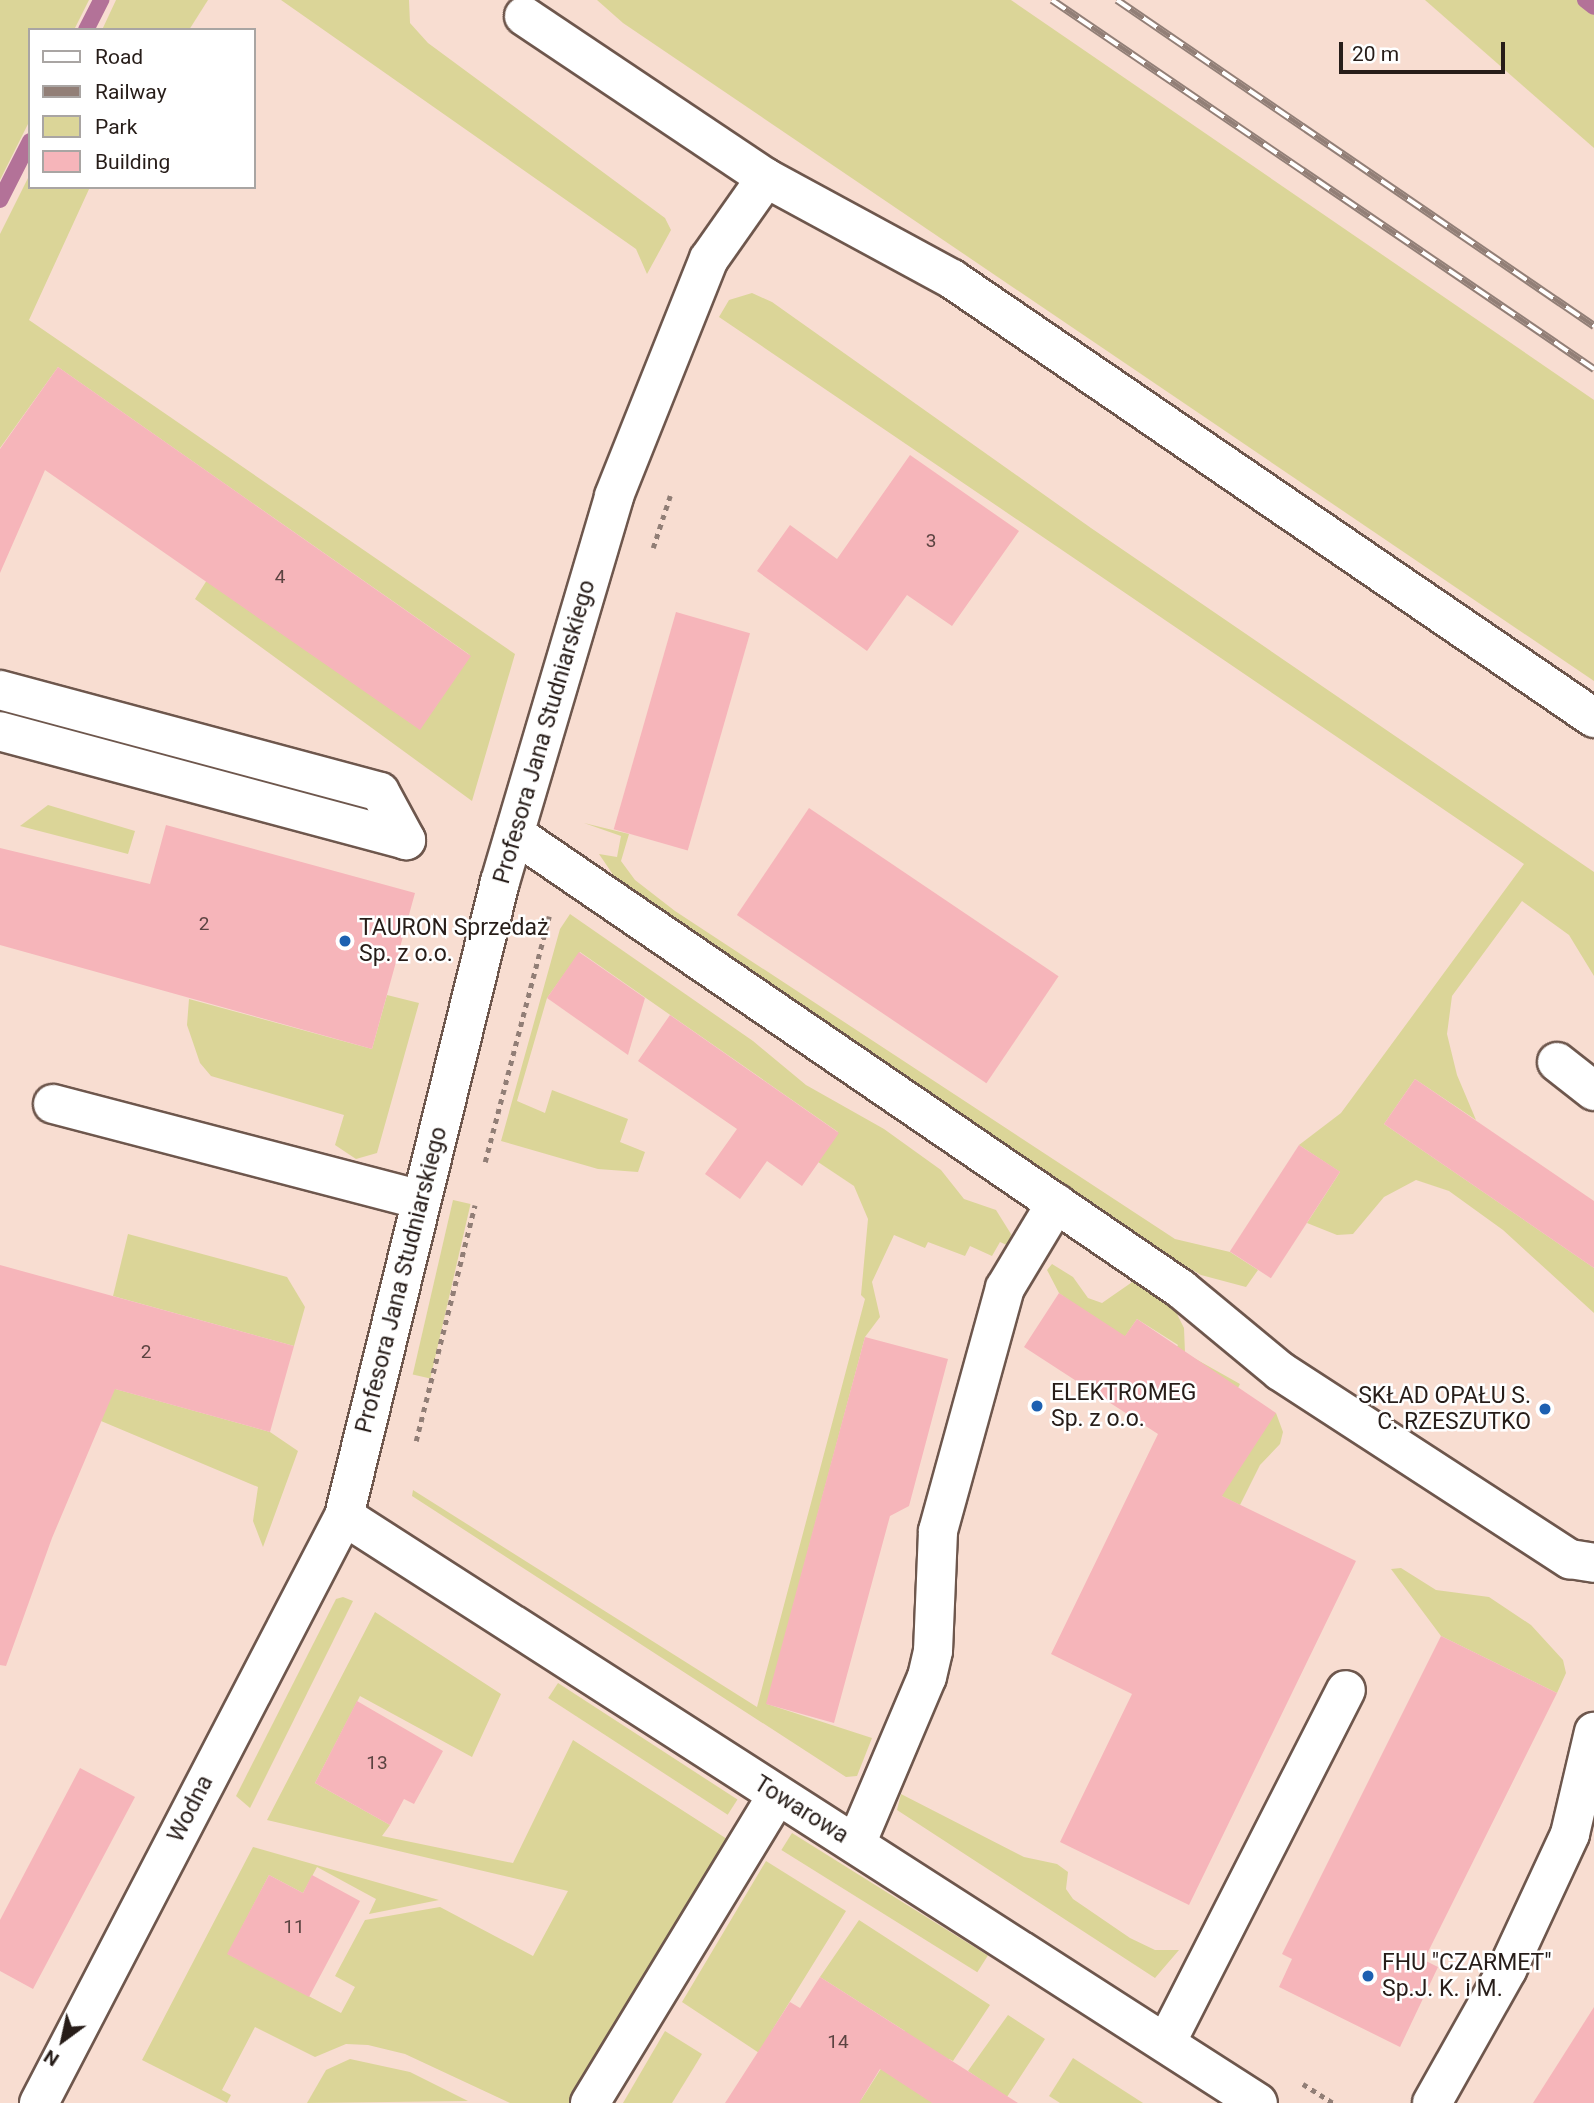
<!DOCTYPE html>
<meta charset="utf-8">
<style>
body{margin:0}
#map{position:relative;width:1594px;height:2103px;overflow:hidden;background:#f8ddd1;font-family:Roboto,sans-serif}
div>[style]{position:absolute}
.green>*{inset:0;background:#dbd598;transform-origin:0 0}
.stream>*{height:16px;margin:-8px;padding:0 8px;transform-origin:8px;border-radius:8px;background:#b37298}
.building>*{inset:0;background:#f6b5ba;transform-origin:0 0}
.path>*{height:4.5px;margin-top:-2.25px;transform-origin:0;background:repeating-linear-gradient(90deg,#917e76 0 5px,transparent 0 10px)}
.roads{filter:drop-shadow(2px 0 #6e574d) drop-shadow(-2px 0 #6e574d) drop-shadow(0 2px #6e574d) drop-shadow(0 -2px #6e574d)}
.minor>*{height:38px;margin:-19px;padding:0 19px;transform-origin:19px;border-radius:19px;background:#fff}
.rail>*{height:8px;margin-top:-4px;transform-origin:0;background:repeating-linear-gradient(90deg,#fff 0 16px,#927f77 0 32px);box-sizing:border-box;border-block:2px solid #927f77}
.dots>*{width:19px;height:19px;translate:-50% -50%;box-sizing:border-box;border:4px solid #fff;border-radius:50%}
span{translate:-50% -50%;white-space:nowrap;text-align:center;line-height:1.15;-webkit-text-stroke:5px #fff;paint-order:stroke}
.number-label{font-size:19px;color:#5b4341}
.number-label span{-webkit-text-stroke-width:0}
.street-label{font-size:23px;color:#271d19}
.poi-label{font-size:23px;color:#271d19}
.left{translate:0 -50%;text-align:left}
.right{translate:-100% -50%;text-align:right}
.legend{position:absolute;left:28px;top:28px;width:228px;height:161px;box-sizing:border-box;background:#fff;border:2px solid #a9a5a3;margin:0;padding:9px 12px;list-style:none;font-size:21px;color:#271d19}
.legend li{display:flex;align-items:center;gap:14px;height:35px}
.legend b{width:35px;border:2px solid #a9a5a3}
.north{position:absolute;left:28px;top:2005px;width:70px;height:70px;-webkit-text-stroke:5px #fff;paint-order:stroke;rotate:213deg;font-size:19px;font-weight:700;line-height:28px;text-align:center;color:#271d19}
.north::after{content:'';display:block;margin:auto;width:24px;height:32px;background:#271d19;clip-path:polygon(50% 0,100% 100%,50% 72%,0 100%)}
.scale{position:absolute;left:1339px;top:42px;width:166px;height:32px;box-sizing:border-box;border:4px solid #271d19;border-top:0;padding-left:9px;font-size:21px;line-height:24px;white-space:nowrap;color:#271d19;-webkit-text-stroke:5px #fff;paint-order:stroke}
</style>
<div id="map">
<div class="green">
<i style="clip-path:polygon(0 0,89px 0,74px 30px,30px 30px,30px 120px,0 180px)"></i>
<i style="clip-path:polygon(116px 0,208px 0,189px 30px,102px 30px)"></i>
<i style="clip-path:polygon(281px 0,409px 0,410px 23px,428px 43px,665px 218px,671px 230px,647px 274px,636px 249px)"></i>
<i style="clip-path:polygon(597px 0,1011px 0,1594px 400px,1594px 681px,623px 23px)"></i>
<i style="clip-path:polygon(1425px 0,1594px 0,1594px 148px)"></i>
<i style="clip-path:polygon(30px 174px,30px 187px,90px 187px,29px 320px,515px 654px,472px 801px,195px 599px,207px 580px,470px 655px,58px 367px,0 448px,0 234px)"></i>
<i style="clip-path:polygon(752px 293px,772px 302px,1091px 528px,1594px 872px,1594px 976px,1569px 935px,1522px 901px,1452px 996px,1447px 1034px,1457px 1075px,1476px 1120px,1415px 1079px,1384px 1124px,1594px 1268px,1594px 1313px,1503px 1230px,1449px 1191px,1416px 1180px,1384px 1197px,1353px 1234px,1337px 1235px,1307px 1223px,1340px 1172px,1299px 1145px,1341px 1113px,1524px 864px,719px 317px,729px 300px)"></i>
<i style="clip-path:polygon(48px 805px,135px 831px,128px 854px,20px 826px)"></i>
<i style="clip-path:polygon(584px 823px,629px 834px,621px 861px,635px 880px,675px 911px,1175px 1239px,1230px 1252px,1258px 1270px,1246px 1287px,1201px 1275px,1166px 1254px,620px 885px,599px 854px,617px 857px,621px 836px)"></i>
<i style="clip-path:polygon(570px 914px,753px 1041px,806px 1085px,884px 1129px,941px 1170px,964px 1199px,996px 1210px,1011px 1234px,1009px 1246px,1000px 1242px,992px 1256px,970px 1246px,965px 1256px,928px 1242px,925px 1248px,894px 1235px,872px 1282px,880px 1317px,865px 1337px,767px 1704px,872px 1738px,857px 1776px,846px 1777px,412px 1496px,413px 1490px,757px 1707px,865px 1299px,861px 1295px,868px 1219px,854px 1186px,818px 1162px,838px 1132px,580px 952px,547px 998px,517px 1101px,545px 1113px,552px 1090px,628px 1119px,620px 1142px,645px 1152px,638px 1172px,598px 1169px,501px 1141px,560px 929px)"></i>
<i style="clip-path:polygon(387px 995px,419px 1003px,377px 1153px,356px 1159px,335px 1145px,344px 1115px,211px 1076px,200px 1063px,187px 1025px,189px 999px,372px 1049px)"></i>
<i style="left:453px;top:1200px;width:18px;height:179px;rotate:13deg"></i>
<i style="clip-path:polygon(128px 1234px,287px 1277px,305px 1307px,294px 1346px,113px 1296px)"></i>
<i style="clip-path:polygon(1052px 1264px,1073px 1277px,1088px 1298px,1102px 1303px,1138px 1278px,1167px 1298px,1177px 1314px,1184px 1328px,1185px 1353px,1240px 1384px,1238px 1388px,1163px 1368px,1178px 1345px,1137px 1319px,1122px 1341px,1059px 1293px,1047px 1270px)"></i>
<i style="clip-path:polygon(0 1357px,270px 1432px,298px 1451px,263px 1547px,253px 1521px,258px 1487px,101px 1421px)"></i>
<i style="clip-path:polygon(1276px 1413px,1283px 1432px,1280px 1444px,1260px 1465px,1240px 1505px,1146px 1459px)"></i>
<i style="clip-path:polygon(1401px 1568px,1436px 1590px,1489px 1597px,1531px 1625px,1563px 1660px,1566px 1673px,1557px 1693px,1441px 1636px,1391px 1569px)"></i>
<i style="clip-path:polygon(343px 1597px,353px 1601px,250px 1808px,236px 1796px,336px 1599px)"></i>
<i style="clip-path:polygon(375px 1612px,501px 1694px,472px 1757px,360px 1696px,315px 1783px,390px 1825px,382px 1836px,513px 1863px,573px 1740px,727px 1839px,572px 2103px,510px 2103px,405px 2054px,368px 2045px,346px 2044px,315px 2057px,255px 2027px,222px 2090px,231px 2095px,227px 2103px,142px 2060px,253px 1847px,439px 1900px,369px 1914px,376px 1899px,317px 1867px,303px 1893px,269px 1875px,228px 1954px,341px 2013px,355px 1987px,335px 1976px,365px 1920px,440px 1907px,533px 1956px,568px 1891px,267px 1820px)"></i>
<i style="left:558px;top:1683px;width:214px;height:18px;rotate:33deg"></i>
<i style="clip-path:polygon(901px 1794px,1024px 1857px,1057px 1864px,1068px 1872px,1066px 1889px,1073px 1899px,1130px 1938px,1155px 1950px,1179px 1950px,1155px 1978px,897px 1810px)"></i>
<i style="left:792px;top:1833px;width:231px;height:20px;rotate:32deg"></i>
<i style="clip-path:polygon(766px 1861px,846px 1911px,771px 2032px,861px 2100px,905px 2031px,820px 1977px,859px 1920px,990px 2005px,953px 2061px,949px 2059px,932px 2103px,773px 2103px,791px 2074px,682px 2002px)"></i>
<i style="clip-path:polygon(1008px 2015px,1045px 2039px,1003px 2103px,999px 2092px,968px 2071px)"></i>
<i style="clip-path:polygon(665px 2031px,702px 2054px,693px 2069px,672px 2103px,623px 2103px)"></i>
<i style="clip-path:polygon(1073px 2058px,1143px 2103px,1060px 2103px,1049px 2096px)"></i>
<i style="clip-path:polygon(350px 2059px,410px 2072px,468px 2101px,307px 2103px,326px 2070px)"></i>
</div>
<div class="stream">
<i style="left:1585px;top:0;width:11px;rotate:38deg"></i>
<i style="left:86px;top:30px;width:34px;rotate:-63deg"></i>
<i style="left:0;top:200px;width:66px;rotate:-63deg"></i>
</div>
<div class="building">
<i style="clip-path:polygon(58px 367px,471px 656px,420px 730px,45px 470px,0 573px,0 449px)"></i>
<i style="clip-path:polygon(910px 455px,1019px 531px,952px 626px,907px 595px,867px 651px,757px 571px,790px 525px,837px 559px)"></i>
<i style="left:676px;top:612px;width:77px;height:226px;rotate:16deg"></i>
<i style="left:809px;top:808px;width:301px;height:129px;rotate:34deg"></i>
<i style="clip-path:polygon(166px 825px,415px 893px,372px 1049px,0 945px,0 848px,150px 884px)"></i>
<i style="clip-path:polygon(579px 952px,645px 998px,628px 1055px,547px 998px)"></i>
<i style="clip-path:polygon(670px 1015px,839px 1133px,802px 1186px,767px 1161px,740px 1199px,705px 1174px,737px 1129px,638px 1061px)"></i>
<i style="clip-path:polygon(1415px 1079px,1594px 1201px,1594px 1268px,1384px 1124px)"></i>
<i style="left:1299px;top:1145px;width:49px;height:127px;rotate:33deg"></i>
<i style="clip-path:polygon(0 1265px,294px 1346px,270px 1432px,115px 1389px,52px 1538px,6px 1666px,0 1665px)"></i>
<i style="clip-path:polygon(1059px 1293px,1125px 1336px,1137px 1319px,1276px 1413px,1222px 1496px,1356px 1561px,1189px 1905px,1060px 1842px,1132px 1694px,1051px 1654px,1158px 1434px,1024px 1347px)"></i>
<i style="clip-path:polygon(865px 1337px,948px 1359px,909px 1506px,890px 1516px,834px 1723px,766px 1704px)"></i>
<i style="clip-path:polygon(1441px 1636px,1557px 1693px,1424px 1960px,1438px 1967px,1400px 2047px,1279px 1987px,1292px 1959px,1282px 1954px)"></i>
<i style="clip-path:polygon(357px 1701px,443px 1751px,414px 1804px,404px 1799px,390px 1825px,315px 1783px)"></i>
<i style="clip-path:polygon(80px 1768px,135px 1797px,33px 1989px,0 1971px,0 1920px)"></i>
<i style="clip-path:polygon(269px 1875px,303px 1893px,312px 1875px,360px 1901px,309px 1997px,227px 1954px)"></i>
<i style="clip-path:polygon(820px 1977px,1018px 2103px,932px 2103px,880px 2069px,859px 2103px,725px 2103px,790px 2002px,800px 2008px)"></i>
<i style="clip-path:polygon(1594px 2007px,1594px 2103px,1533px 2103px)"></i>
</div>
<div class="path">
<i style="left:653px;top:548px;width:55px;rotate:-71.9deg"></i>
<i style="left:485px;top:1162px;width:254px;rotate:-75.4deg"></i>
<i style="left:416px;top:1441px;width:243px;rotate:-76deg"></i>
<i style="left:1303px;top:2084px;width:36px;rotate:32deg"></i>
</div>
<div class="roads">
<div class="minor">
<i style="left:524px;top:16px;width:291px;rotate:33.8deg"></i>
<i style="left:766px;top:178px;width:212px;rotate:28.5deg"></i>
<i style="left:952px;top:279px;width:778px;rotate:34.36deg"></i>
<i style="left:0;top:690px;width:393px;rotate:15deg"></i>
<i style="left:380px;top:792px;width:55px;rotate:61.6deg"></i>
<i style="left:406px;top:840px;width:420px;rotate:-165deg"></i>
<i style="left:515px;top:834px;width:807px;rotate:34.34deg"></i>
<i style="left:1181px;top:1289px;width:129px;rotate:39.6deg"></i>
<i style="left:1280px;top:1371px;width:346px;rotate:33deg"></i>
<i style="left:1570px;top:1559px;width:24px;rotate:9deg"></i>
<i style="left:1557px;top:1062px;width:47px;rotate:38.1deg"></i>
<i style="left:53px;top:1104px;width:380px;rotate:14.6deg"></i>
<i style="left:344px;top:1516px;width:1086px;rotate:32.71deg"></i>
<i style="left:856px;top:1844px;width:181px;rotate:-67deg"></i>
<i style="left:927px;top:1677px;width:27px;rotate:-77deg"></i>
<i style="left:933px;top:1651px;width:120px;rotate:-87.6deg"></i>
<i style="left:938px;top:1531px;width:252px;rotate:-74.6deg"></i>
<i style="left:1005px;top:1288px;width:99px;rotate:-59deg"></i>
<i style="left:1166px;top:2043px;width:396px;rotate:-63deg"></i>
<i style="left:39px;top:2103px;width:662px;rotate:-62.54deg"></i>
<i style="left:344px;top:1516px;width:653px;rotate:-76.18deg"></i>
<i style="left:500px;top:882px;width:402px;rotate:-73.5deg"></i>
<i style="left:614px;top:496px;width:255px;rotate:-68.2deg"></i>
<i style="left:709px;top:259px;width:99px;rotate:-54.9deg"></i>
<i style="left:590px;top:2103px;width:360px;rotate:-58.7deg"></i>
<i style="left:1432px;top:2103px;width:153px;rotate:-60.6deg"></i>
<i style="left:1507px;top:1970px;width:150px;rotate:-65.1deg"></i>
<i style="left:1570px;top:1834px;width:105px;rotate:-76.8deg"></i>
</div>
</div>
<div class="rail">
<i style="left:1052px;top:0;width:656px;rotate:34.25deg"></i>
<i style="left:1117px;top:0;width:578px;rotate:34.35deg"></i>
</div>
<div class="dots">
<i style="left:345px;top:941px;background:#1d60b1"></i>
<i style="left:1037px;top:1406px;background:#1d60b1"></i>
<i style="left:1545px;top:1409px;background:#1d60b1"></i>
<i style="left:1368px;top:1976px;background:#1d60b1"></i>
</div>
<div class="number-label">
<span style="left:931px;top:541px">3</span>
<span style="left:280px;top:577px">4</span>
<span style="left:204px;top:924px">2</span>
<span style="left:146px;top:1352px">2</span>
<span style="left:377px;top:1763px">13</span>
<span style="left:294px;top:1927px">11</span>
<span style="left:838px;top:2042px">14</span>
</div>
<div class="street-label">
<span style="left:545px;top:732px;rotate:-74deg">Profesora Jana Studniarskiego</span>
<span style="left:402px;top:1280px;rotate:-76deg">Profesora Jana Studniarskiego</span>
<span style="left:191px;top:1809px;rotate:-63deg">Wodna</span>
<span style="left:801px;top:1810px;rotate:32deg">Towarowa</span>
</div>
<div class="poi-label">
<span class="left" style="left:359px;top:941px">TAURON Sprzedaż<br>Sp. z o.o.</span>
<span class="left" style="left:1051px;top:1406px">ELEKTROMEG<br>Sp. z o.o.</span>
<span class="right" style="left:1531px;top:1409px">SKŁAD OPAŁU S.<br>C. RZESZUTKO</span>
<span class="left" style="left:1382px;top:1976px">FHU "CZARMET"<br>Sp.J. K. i M.</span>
</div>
<ul class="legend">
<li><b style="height:9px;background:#fff"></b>Road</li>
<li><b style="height:9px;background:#927f77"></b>Railway</li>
<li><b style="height:19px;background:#dbd598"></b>Park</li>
<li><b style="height:19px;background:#f6b5ba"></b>Building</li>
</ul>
<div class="north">N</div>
<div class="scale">20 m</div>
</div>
